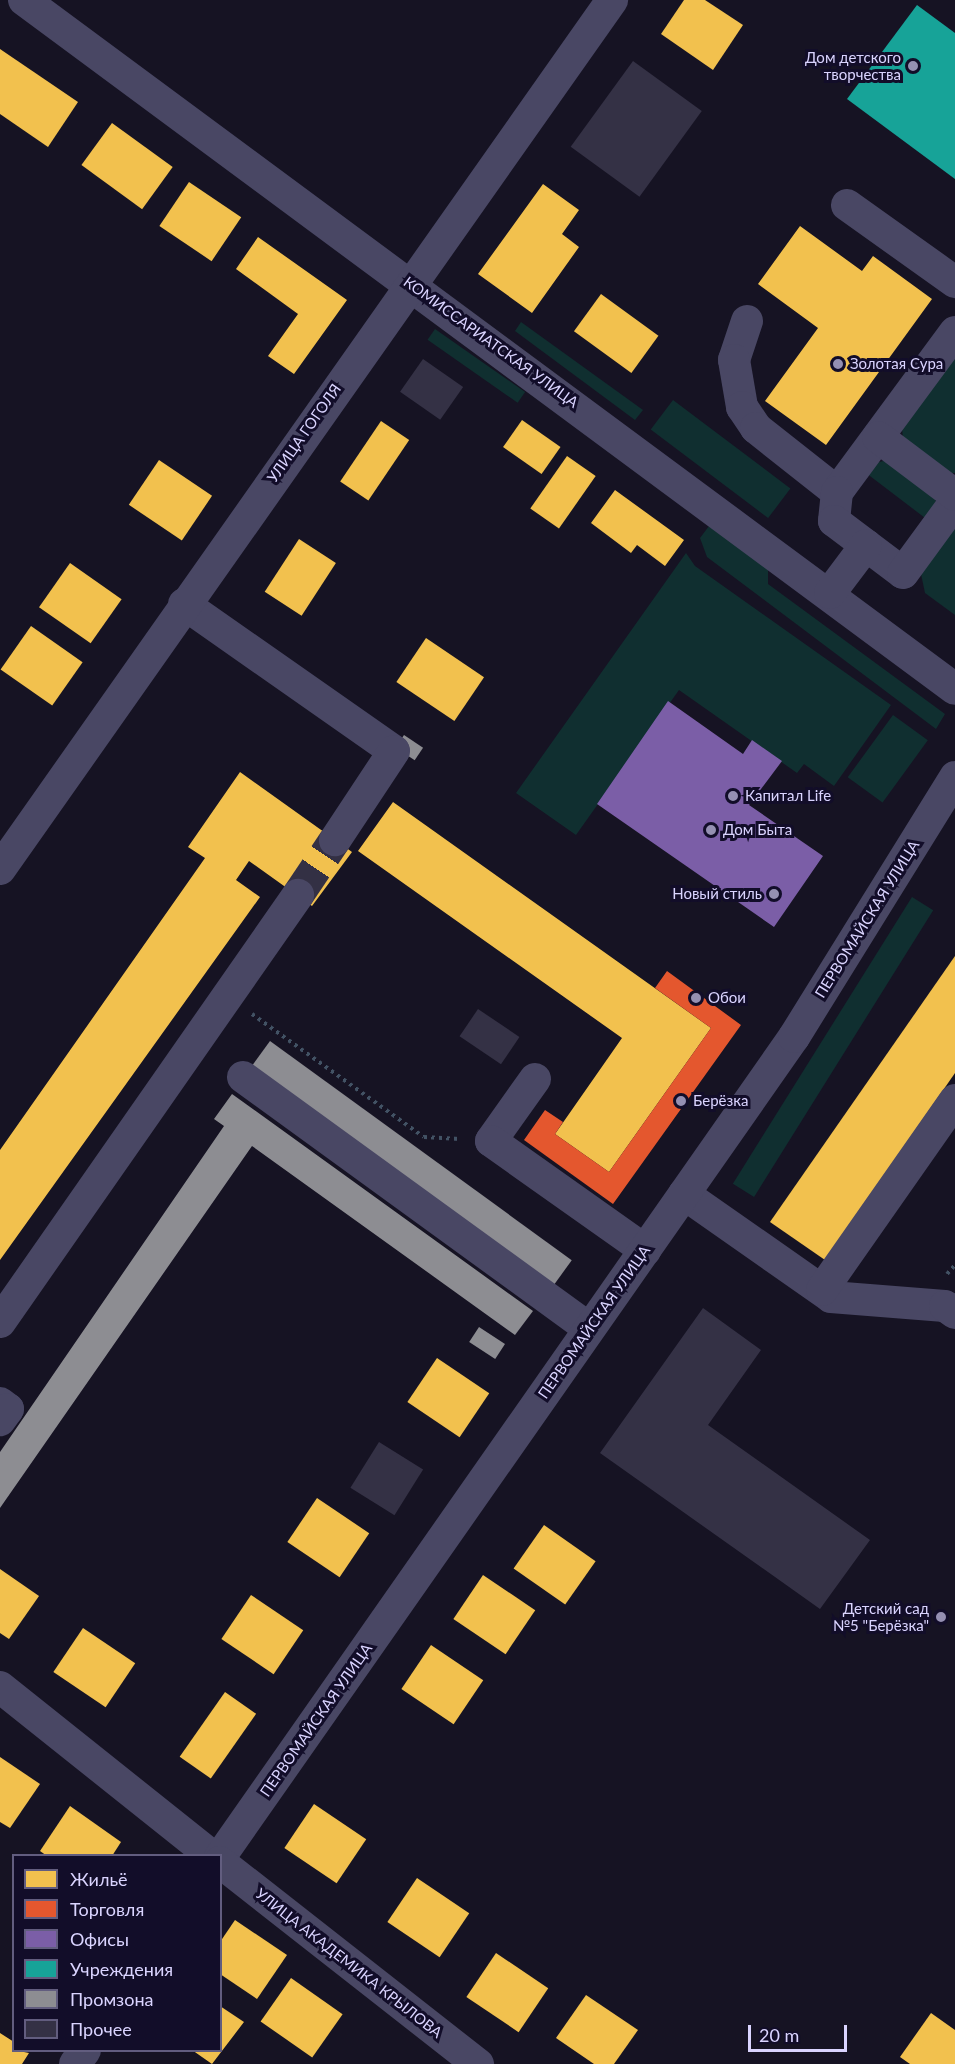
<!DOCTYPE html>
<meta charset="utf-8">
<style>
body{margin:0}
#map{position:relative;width:955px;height:2064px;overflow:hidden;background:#161323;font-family:Lato,sans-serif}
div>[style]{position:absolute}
.green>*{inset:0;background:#102f30;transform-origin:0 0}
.homes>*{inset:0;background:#f2c14e;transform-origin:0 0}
.shops>*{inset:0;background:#e4572e}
.offices>*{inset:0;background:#7b5ea7}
.public>*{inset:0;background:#17a398}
.industry>*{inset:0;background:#8d8d92;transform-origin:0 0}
.building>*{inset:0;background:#343145;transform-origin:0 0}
.minor-tunnel>*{height:32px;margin-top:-16px;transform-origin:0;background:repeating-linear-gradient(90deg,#333044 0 32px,transparent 0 48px)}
.path>*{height:4px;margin-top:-2px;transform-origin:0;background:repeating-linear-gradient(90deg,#425264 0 3px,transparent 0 7.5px)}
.minor>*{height:32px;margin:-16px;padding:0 16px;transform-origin:16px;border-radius:16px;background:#494764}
.dots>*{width:16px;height:16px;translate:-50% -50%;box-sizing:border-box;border:3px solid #120d29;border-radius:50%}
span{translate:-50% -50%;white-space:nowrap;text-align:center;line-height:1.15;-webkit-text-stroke:6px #120d29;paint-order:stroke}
.poi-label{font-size:15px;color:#dad4ff}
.right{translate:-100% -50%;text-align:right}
.left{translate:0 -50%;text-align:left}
.street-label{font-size:15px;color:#dad4ff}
.legend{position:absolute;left:12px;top:1854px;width:210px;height:198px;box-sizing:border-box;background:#120d29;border:2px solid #625d7f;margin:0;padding:8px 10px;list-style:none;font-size:18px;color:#dad4ff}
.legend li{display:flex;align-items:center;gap:12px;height:30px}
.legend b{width:30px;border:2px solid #625d7f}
.scale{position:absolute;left:748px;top:2025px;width:99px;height:27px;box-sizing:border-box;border:3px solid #dad4ff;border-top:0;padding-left:8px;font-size:18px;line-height:21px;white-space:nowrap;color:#dad4ff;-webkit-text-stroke:4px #120d29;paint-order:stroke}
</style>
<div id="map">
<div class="green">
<i style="clip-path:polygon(521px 322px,643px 410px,635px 420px,515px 331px)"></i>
<i style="left:435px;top:329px;width:110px;height:13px;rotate:35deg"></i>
<i style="clip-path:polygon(955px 351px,955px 473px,949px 473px,903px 438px,901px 419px)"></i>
<i style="left:673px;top:400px;width:147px;height:37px;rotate:37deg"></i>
<i style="clip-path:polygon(887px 460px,933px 494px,939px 509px,929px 521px,866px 473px,872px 464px)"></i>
<i style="clip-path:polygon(955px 520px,955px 615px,925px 593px,921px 574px)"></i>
<i style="clip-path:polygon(709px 526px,768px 569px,768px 584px,945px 714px,936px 729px,707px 557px,700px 538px)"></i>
<i style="clip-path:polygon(686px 553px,695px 566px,891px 705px,834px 786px,804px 764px,797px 773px,679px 690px,576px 835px,516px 793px)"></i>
<i style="left:893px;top:715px;width:43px;height:77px;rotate:36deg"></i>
<i style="left:912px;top:897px;width:25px;height:338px;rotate:32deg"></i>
</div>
<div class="homes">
<i style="clip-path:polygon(684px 0,705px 0,743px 25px,713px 70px,661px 34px)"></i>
<i style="clip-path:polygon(0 49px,78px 102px,48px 147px,0 114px)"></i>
<i style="left:112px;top:123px;width:75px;height:52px;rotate:36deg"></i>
<i style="left:189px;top:182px;width:63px;height:53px;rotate:34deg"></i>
<i style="clip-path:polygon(543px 184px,579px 210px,562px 234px,579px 247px,532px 313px,478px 274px)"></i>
<i style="clip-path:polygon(800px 226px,862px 271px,873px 256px,932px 299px,826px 445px,765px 401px,818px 328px,758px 284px)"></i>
<i style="clip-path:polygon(258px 237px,347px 300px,294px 374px,268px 356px,298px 314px,236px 269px)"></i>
<i style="left:601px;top:294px;width:71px;height:46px;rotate:36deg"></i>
<i style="left:522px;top:420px;width:47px;height:33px;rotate:35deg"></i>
<i style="left:381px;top:421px;width:34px;height:73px;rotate:34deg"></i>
<i style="left:567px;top:456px;width:35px;height:64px;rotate:35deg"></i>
<i style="left:159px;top:460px;width:64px;height:54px;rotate:34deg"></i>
<i style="clip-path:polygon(615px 490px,684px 540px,665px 566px,637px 545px,631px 553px,591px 523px)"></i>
<i style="left:299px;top:539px;width:44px;height:63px;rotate:33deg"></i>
<i style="left:70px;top:563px;width:63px;height:54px;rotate:35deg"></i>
<i style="left:31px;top:626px;width:63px;height:53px;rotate:35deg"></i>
<i style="left:426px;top:638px;width:70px;height:53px;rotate:34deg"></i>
<i style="clip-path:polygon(240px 772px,352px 852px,312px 906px,249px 861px,236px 880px,260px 897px,0 1260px,0 1150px,205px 858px,188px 847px)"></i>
<i style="clip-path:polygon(393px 802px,711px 1028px,609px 1172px,555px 1134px,622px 1038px,358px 851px)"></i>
<i style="clip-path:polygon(955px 956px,955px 1073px,825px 1260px,770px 1222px)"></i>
<i style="left:437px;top:1358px;width:63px;height:53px;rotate:34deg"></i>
<i style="left:317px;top:1498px;width:63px;height:53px;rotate:34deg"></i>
<i style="left:544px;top:1525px;width:63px;height:53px;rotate:35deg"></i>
<i style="clip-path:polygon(0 1569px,39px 1596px,9px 1639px,0 1633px)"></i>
<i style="left:483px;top:1575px;width:63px;height:53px;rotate:34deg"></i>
<i style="left:251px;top:1595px;width:63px;height:53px;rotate:34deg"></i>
<i style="left:83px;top:1628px;width:63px;height:53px;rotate:34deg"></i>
<i style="left:431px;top:1645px;width:63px;height:53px;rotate:34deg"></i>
<i style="left:225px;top:1692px;width:38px;height:79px;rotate:35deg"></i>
<i style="clip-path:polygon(0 1757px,40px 1784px,10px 1828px,0 1822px)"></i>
<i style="left:314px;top:1804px;width:63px;height:53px;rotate:34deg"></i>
<i style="clip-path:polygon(70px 1806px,121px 1842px,112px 1856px,47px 1856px,40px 1851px)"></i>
<i style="left:417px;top:1878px;width:63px;height:53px;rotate:34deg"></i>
<i style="clip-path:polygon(235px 1920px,287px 1955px,257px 1999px,220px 1974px,220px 1942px)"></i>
<i style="left:496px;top:1953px;width:63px;height:53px;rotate:34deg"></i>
<i style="left:291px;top:1978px;width:63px;height:53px;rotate:35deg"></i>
<i style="clip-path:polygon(586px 1995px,638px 2030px,614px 2064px,594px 2064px,556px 2038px)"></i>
<i style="clip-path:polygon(220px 2006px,244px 2022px,212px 2064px,192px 2050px,220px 2050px)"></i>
<i style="clip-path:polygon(931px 2013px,955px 2030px,955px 2064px,910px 2064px,900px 2057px)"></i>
<i style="clip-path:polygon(0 2033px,14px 2042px,14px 2050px,29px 2053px,22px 2064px,0 2064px)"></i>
</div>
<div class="shops">
<i style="clip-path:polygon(667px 971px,741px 1025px,613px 1204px,524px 1140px,545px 1110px,563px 1122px,555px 1134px,609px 1172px,711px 1028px,655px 988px)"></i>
</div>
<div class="offices">
<i style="clip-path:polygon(668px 701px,743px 754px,752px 740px,782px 761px,749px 805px,823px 856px,774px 927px,597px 804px)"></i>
</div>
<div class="public">
<i style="clip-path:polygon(917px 5px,955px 33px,955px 179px,847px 99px)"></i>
</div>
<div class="industry">
<i style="left:404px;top:735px;width:23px;height:15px;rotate:34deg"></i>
<i style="left:270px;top:1041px;width:373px;height:32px;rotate:36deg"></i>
<i style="clip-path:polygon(232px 1094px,533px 1311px,515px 1335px,252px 1146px,0 1508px,0 1452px,224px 1126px,214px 1119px)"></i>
<i style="left:479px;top:1327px;width:31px;height:18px;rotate:33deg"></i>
</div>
<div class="building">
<i style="left:633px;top:61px;width:85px;height:106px;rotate:36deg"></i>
<i style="left:423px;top:359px;width:49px;height:40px;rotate:35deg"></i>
<i style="left:478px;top:1009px;width:50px;height:33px;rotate:34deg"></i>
<i style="clip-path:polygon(703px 1308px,761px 1350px,708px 1425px,870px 1540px,820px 1609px,600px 1453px)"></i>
<i style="left:379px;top:1442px;width:52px;height:54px;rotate:32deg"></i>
</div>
<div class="minor-tunnel">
<i style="left:298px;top:895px;width:66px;rotate:-56.1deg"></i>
</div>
<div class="path">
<i style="left:252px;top:1014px;width:211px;rotate:35.6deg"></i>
<i style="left:424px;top:1137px;width:36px;rotate:3deg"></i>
<i style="left:947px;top:1274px;width:12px;rotate:-48deg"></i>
</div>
<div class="minor">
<i style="left:24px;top:0;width:1158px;rotate:36.5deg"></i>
<i style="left:847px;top:205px;width:133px;rotate:35.5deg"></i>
<i style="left:747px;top:321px;width:41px;rotate:108.4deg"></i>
<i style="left:734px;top:360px;width:48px;rotate:80.3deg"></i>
<i style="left:742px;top:407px;width:25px;rotate:56deg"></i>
<i style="left:756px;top:428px;width:103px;rotate:38.3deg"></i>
<i style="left:955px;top:332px;width:199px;rotate:126.4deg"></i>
<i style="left:837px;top:492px;width:29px;rotate:96deg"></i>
<i style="left:834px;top:521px;width:86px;rotate:37deg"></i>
<i style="left:903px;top:573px;width:88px;rotate:-53.8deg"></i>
<i style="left:878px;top:437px;width:96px;rotate:37deg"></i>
<i style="left:830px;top:593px;width:60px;rotate:-53.1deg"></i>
<i style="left:184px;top:604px;width:256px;rotate:35deg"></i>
<i style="left:394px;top:751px;width:107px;rotate:123.5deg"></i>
<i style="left:0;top:869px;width:1063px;rotate:-54.84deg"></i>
<i style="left:243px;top:1077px;width:427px;rotate:36deg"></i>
<i style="left:535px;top:1079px;width:76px;rotate:125.4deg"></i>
<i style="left:491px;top:1141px;width:189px;rotate:35.3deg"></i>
<i style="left:684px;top:1194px;width:179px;rotate:35deg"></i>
<i style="left:831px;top:1297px;width:114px;rotate:4.5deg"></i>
<i style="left:945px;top:1306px;width:12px;rotate:35deg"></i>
<i style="left:822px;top:1290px;width:232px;rotate:-55deg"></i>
<i style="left:0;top:1322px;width:521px;rotate:-55.09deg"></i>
<i style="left:0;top:1403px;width:10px;rotate:37deg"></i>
<i style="left:8px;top:1409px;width:14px;rotate:126deg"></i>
<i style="left:0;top:1687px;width:271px;rotate:38.6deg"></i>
<i style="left:220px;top:1857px;width:1001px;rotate:-55.01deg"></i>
<i style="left:794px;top:1037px;width:306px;rotate:-58.2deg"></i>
<i style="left:220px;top:1862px;width:328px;rotate:38.1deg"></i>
<i style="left:75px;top:2064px;width:17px;rotate:-54deg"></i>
</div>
<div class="dots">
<i style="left:913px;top:66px;background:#9590b2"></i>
<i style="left:838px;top:364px;background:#9590b2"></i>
<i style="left:733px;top:796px;background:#9590b2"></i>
<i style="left:711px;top:830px;background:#9590b2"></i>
<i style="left:774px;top:894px;background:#9590b2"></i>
<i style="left:696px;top:998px;background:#9590b2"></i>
<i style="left:681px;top:1101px;background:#9590b2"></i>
<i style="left:941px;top:1617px;background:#9590b2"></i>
</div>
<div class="poi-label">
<span class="right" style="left:901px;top:66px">Дом детского<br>творчества</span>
<span class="left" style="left:850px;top:364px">Золотая Сура</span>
<span class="left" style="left:745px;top:796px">Капитал Life</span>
<span class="left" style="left:723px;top:830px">Дом Быта</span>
<span class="right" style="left:762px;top:894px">Новый стиль</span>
<span class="left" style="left:708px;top:998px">Обои</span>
<span class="left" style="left:693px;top:1101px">Берёзка</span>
<span class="right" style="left:929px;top:1617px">Детский сад<br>№5 "Берёзка"</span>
</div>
<div class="street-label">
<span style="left:491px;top:342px;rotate:36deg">КОМИССАРИАТСКАЯ УЛИЦА</span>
<span style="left:304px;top:433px;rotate:-55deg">УЛИЦА ГОГОЛЯ</span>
<span style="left:867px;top:919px;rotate:-58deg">ПЕРВОМАЙСКАЯ УЛИЦА</span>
<span style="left:594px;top:1322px;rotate:-55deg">ПЕРВОМАЙСКАЯ УЛИЦА</span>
<span style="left:316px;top:1720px;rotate:-55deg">ПЕРВОМАЙСКАЯ УЛИЦА</span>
<span style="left:349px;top:1963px;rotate:38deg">УЛИЦА АКАДЕМИКА КРЫЛОВА</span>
</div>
<ul class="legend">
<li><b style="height:16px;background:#f2c14e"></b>Жильё</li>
<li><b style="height:16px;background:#e4572e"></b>Торговля</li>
<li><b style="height:16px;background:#7b5ea7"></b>Офисы</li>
<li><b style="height:16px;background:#17a398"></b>Учреждения</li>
<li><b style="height:16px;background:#8d8d92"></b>Промзона</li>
<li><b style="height:16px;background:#343145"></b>Прочее</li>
</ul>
<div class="scale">20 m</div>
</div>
